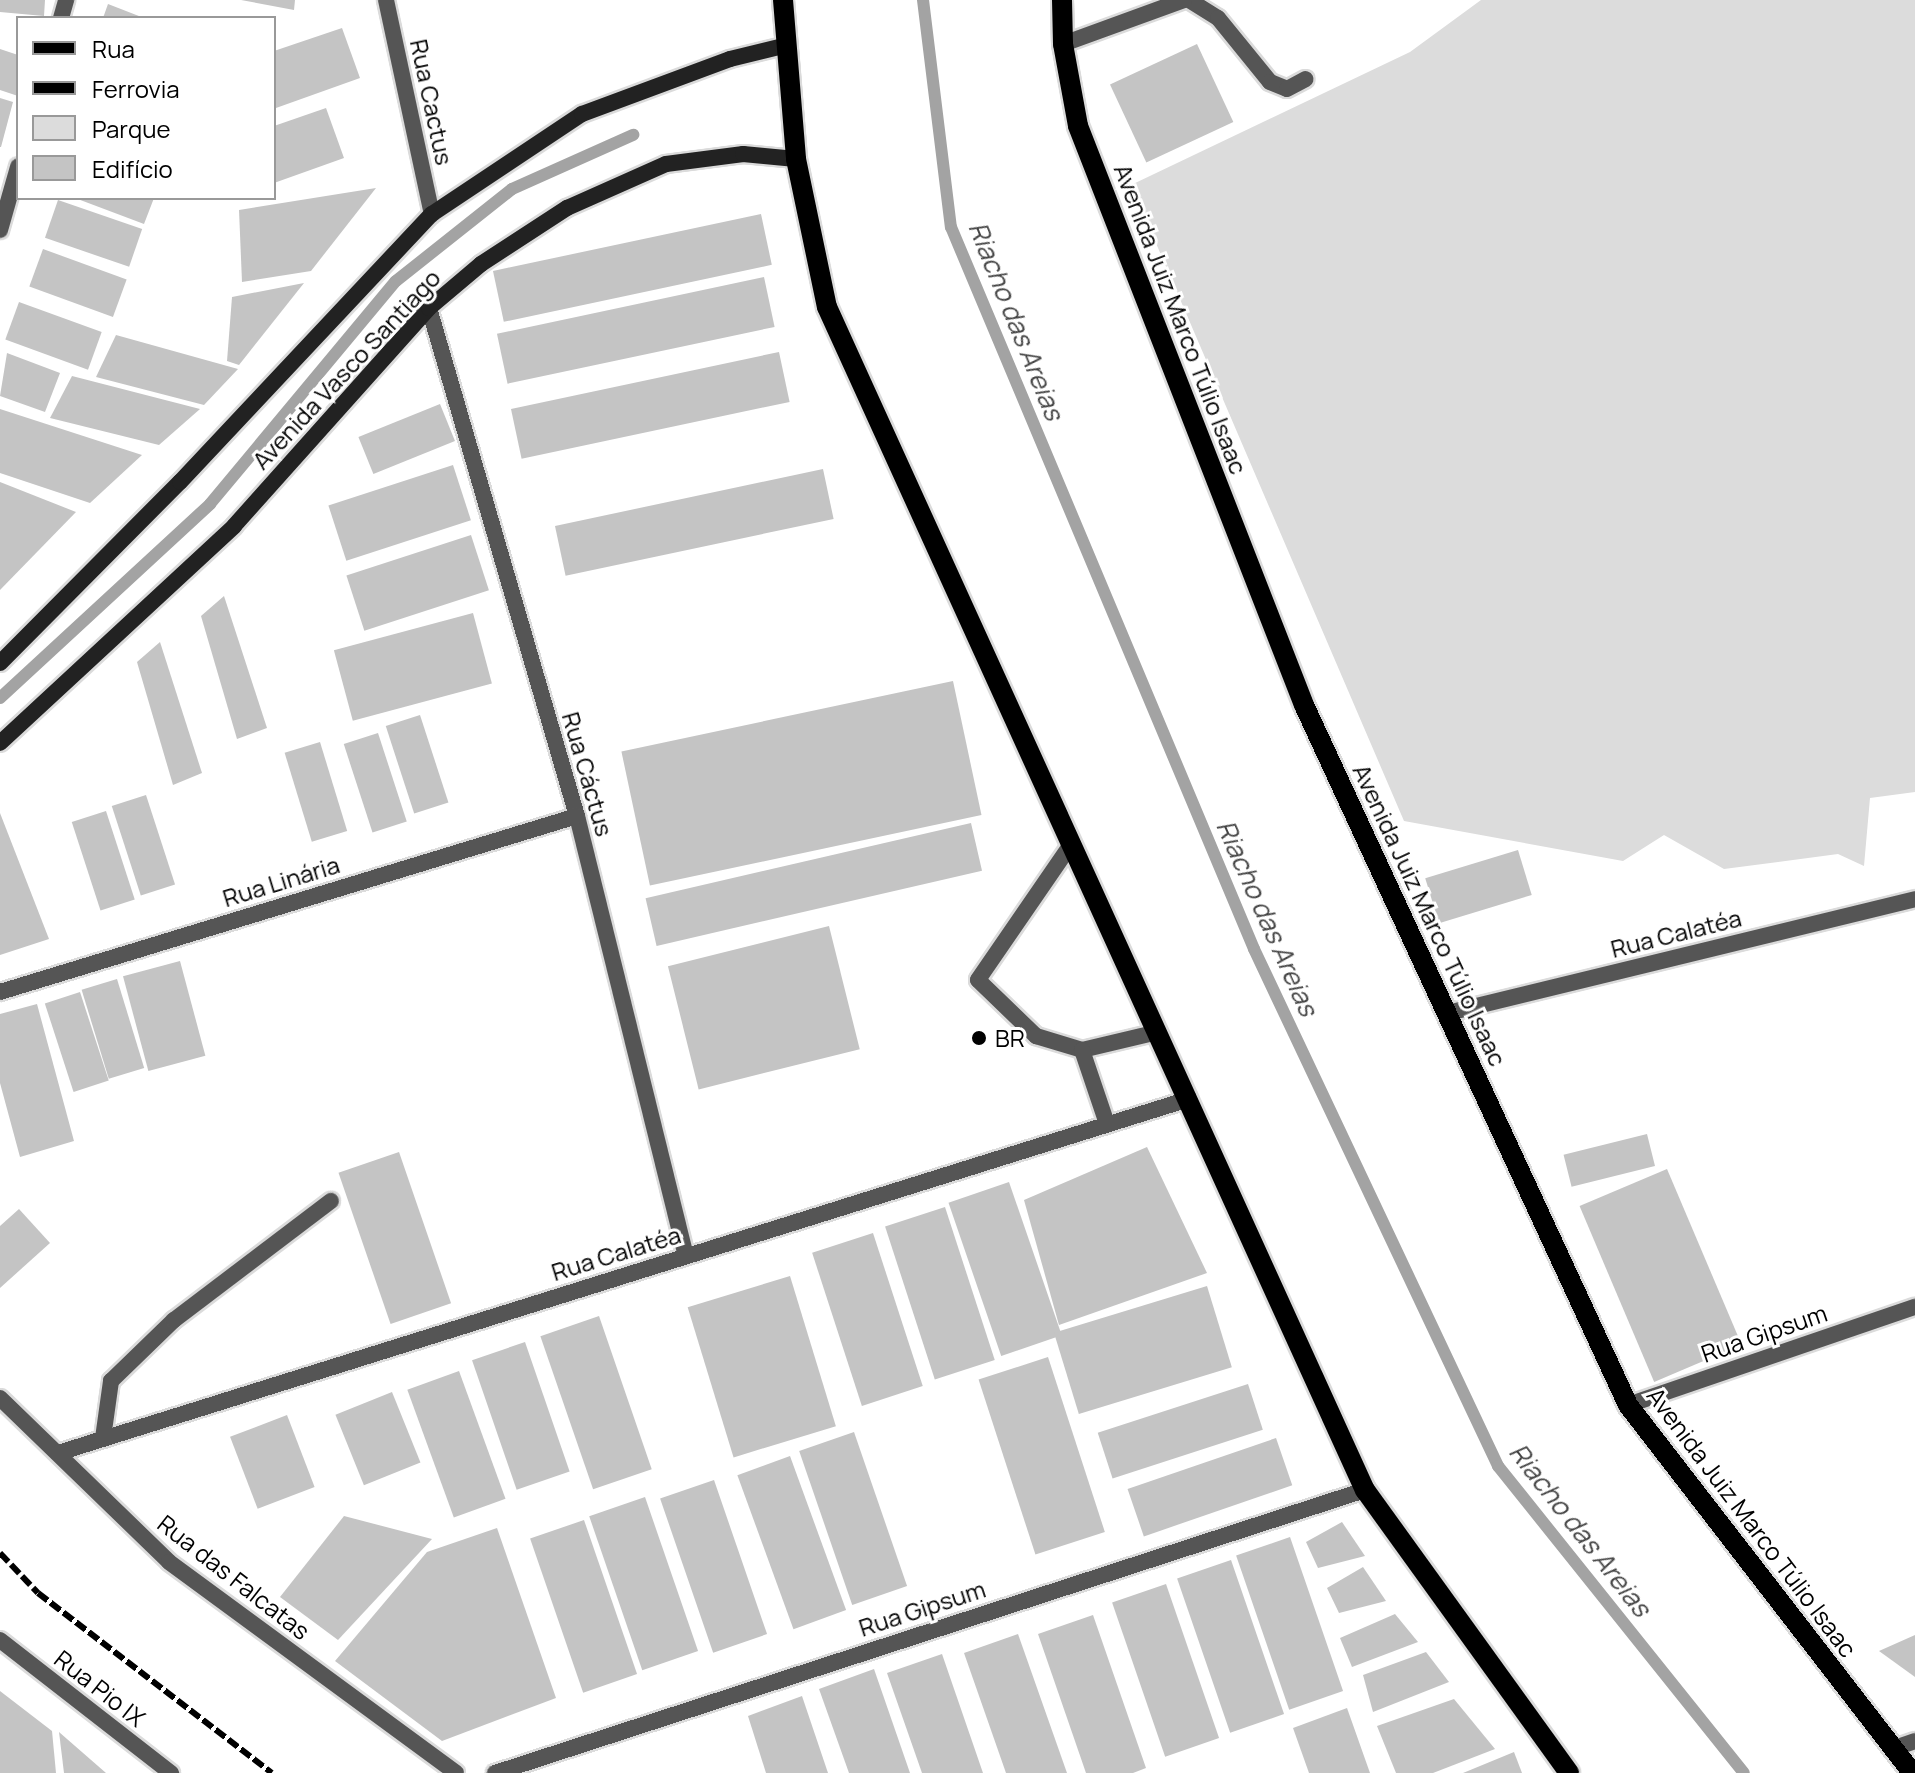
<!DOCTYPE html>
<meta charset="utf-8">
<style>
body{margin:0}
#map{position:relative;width:1915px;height:1773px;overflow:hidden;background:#fff;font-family:Manrope,sans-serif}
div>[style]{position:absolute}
.green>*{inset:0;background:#dcdcdc}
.stream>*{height:12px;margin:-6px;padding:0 6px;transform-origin:6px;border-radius:6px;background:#a3a3a3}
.building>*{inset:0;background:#c4c4c4;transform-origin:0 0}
.roads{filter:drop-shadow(2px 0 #dbdbdb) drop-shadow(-2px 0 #dbdbdb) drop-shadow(0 2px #dbdbdb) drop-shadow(0 -2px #dbdbdb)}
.lane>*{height:16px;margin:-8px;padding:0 8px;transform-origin:8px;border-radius:8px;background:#555}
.street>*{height:16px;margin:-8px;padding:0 8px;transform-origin:8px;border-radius:8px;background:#555}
.secondary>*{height:16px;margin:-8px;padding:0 8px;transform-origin:8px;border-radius:8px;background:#222}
.primary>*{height:20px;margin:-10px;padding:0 10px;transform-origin:10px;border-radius:10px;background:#000}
.rail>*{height:6px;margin-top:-3px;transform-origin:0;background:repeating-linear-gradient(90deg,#000 0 12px,transparent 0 16px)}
.dots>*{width:22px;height:22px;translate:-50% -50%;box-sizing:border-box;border:4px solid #fff;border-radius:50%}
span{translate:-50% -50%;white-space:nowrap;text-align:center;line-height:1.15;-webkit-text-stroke:6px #fff;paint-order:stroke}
.street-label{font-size:24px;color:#000}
.poi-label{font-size:24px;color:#000}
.left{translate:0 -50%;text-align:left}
.water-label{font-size:26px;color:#444;font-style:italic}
.legend{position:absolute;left:16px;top:16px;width:260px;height:184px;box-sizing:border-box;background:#fff;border:2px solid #999;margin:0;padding:10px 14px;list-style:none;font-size:24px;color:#000}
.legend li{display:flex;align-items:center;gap:16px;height:40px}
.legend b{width:40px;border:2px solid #999}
</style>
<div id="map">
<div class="green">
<i style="clip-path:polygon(1481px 0,1915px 0,1915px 792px,1870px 798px,1864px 866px,1838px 854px,1724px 869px,1664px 835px,1623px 861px,1404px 821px,1131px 185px,1410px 52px)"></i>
</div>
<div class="stream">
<i style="left:923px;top:0;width:229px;rotate:83deg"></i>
<i style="left:951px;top:227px;width:783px;rotate:67.23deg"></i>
<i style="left:1254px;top:949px;width:572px;rotate:64.73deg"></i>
<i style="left:1498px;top:1466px;width:393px;rotate:51.3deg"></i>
<i style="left:0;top:698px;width:286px;rotate:-42.7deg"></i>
<i style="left:210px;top:504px;width:290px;rotate:-50.2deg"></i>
<i style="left:396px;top:281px;width:148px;rotate:-38.4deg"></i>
<i style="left:512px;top:189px;width:133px;rotate:-24.1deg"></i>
</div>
<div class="building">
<i style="clip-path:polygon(0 0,45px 0,44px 16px,0 12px)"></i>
<i style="clip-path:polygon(241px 0,295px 0,294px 10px)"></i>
<i style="clip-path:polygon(108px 4px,144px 18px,103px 18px)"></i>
<i style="clip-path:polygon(342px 28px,360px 78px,276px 108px,274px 51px)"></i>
<i style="left:1197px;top:44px;width:86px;height:96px;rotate:65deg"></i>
<i style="clip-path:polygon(0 49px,18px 55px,18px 96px,0 90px)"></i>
<i style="clip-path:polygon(0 98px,13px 102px,1px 147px,0 147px)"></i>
<i style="clip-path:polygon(326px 108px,344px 158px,274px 183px,274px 126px)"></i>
<i style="clip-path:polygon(376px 188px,311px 271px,242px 282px,239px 210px)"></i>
<i style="clip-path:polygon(75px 198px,154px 198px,144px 224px)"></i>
<i style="left:58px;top:200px;width:89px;height:40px;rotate:19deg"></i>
<i style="left:761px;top:214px;width:52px;height:274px;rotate:78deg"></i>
<i style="left:43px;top:249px;width:89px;height:40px;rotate:20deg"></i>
<i style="left:764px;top:277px;width:51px;height:273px;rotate:78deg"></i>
<i style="clip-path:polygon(304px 283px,239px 365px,227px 361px,232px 297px)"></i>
<i style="left:19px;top:302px;width:88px;height:40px;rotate:20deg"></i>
<i style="clip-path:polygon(116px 335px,238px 369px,204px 405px,96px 377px)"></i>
<i style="left:779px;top:352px;width:51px;height:274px;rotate:78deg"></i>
<i style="clip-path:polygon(7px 353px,60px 373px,45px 412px,0 396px)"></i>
<i style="clip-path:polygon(72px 376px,200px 409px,159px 445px,50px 418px)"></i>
<i style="left:440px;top:404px;width:40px;height:88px;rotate:68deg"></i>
<i style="clip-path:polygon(0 409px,142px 455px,90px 503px,0 473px)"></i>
<i style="left:453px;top:465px;width:58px;height:131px;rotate:72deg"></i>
<i style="left:823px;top:469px;width:51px;height:274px;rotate:78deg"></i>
<i style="clip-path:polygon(0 482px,76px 512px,0 590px)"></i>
<i style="left:471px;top:535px;width:58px;height:131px;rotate:72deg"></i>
<i style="clip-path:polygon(224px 596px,267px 728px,237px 739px,201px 616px)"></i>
<i style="left:473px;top:613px;width:73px;height:144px;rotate:75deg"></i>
<i style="clip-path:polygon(160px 642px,202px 773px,173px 785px,137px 662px)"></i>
<i style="left:953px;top:681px;width:137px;height:339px;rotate:78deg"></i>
<i style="left:420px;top:715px;width:92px;height:36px;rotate:72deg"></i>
<i style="left:378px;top:733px;width:93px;height:36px;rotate:72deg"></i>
<i style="left:320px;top:742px;width:93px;height:37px;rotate:73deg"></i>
<i style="left:146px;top:795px;width:94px;height:36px;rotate:72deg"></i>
<i style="left:106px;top:811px;width:93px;height:36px;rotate:72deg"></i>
<i style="clip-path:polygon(0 813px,49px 939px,0 955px)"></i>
<i style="left:971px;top:823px;width:49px;height:334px;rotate:77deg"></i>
<i style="left:1518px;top:850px;width:47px;height:97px;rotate:73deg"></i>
<i style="left:829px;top:926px;width:127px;height:166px;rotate:76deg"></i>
<i style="left:180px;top:961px;width:98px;height:59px;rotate:75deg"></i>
<i style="left:117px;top:979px;width:93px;height:37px;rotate:73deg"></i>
<i style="left:80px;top:992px;width:93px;height:37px;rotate:72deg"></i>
<i style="clip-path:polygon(37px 1004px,74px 1141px,20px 1157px,0 1083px,0 1014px)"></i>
<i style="left:1647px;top:1134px;width:33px;height:86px;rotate:76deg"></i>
<i style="clip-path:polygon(1147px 1147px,1207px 1273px,1059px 1325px,1024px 1200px)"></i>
<i style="left:399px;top:1152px;width:160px;height:64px;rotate:71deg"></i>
<i style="left:1667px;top:1169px;width:191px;height:95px;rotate:67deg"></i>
<i style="left:1009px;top:1182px;width:162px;height:64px;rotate:71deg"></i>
<i style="left:945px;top:1207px;width:161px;height:63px;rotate:72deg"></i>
<i style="clip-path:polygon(19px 1209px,50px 1243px,0 1288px,0 1226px)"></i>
<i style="left:873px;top:1233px;width:161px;height:64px;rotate:72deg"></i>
<i style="left:790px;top:1276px;width:157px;height:107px;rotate:73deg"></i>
<i style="left:1207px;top:1286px;width:85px;height:160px;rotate:73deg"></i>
<i style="left:599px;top:1316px;width:162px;height:62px;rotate:71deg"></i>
<i style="left:525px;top:1342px;width:137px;height:56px;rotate:71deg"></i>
<i style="left:1048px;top:1357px;width:184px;height:73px;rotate:72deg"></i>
<i style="left:459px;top:1371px;width:136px;height:55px;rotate:70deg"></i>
<i style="left:1248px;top:1384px;width:48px;height:158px;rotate:72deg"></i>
<i style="left:392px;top:1392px;width:76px;height:61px;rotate:68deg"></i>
<i style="left:287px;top:1415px;width:77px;height:61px;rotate:69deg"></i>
<i style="left:854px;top:1432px;width:163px;height:58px;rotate:71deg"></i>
<i style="left:1276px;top:1438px;width:50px;height:157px;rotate:71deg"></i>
<i style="left:790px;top:1456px;width:164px;height:56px;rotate:70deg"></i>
<i style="left:714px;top:1480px;width:163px;height:57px;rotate:71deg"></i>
<i style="left:645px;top:1497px;width:163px;height:59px;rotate:71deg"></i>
<i style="clip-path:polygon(344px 1516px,432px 1539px,338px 1640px,280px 1597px)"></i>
<i style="left:584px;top:1520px;width:163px;height:57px;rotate:71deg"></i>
<i style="clip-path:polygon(1342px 1522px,1365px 1556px,1318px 1568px,1306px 1542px)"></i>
<i style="clip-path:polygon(497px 1528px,556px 1698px,442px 1741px,335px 1661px,427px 1552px)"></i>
<i style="left:1290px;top:1537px;width:163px;height:57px;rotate:71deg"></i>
<i style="left:1231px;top:1560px;width:163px;height:57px;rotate:71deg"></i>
<i style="clip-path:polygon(1363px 1567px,1386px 1601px,1339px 1613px,1327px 1588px)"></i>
<i style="left:1166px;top:1584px;width:163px;height:57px;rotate:71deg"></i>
<i style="clip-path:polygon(1395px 1614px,1418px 1642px,1352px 1667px,1340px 1638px)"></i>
<i style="clip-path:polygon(1093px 1615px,1146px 1768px,1133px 1773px,1086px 1773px,1038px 1634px)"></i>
<i style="clip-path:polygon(1018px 1634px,1067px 1773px,1006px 1773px,964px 1653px)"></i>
<i style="clip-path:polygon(1915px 1635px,1915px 1677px,1879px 1651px)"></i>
<i style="clip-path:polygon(1426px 1652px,1449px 1682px,1373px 1712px,1363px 1675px)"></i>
<i style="clip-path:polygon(942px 1654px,983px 1773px,922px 1773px,887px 1673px)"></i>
<i style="clip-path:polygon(874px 1669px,910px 1773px,849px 1773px,819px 1689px)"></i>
<i style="clip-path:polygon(0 1691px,52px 1731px,56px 1773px,0 1773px)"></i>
<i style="clip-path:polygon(802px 1696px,828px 1773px,766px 1773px,748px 1716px)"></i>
<i style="clip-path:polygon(1454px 1699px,1495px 1749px,1433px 1773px,1396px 1773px,1377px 1726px)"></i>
<i style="clip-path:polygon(1347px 1708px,1370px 1773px,1309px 1773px,1293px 1728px)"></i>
<i style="clip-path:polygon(59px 1732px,106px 1773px,64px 1773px)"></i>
<i style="clip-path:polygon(1514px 1752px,1522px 1773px,1463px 1773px)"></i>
</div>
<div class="roads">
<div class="lane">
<i style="left:1189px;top:0;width:34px;rotate:32deg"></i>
<i style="left:1218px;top:18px;width:82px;rotate:50.9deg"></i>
<i style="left:1270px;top:82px;width:18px;rotate:22deg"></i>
<i style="left:1287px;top:89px;width:21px;rotate:-28deg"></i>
<i style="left:1063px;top:44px;width:129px;rotate:-20deg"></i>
<i style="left:1072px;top:843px;width:166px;rotate:124.5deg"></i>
<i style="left:978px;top:980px;width:81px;rotate:44deg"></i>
<i style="left:1036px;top:1036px;width:48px;rotate:16.9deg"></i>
<i style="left:1082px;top:1050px;width:78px;rotate:-13.3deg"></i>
<i style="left:1082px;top:1050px;width:78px;rotate:71.3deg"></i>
<i style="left:103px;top:1438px;width:58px;rotate:-82deg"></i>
<i style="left:111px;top:1381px;width:88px;rotate:-44.1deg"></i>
<i style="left:174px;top:1320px;width:197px;rotate:-37.2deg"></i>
</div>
<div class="street">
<i style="left:386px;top:0;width:219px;rotate:77.9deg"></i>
<i style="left:61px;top:18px;width:19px;rotate:-74deg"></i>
<i style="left:0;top:230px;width:66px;rotate:-74.1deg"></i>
<i style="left:429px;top:308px;width:529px;rotate:73.76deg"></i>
<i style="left:577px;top:816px;width:453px;rotate:76.1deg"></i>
<i style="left:0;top:992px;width:603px;rotate:-16.96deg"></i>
<i style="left:1448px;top:1013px;width:481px;rotate:-13.7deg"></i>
<i style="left:0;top:1398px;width:235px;rotate:44.1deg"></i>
<i style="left:169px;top:1562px;width:356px;rotate:36.3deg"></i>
<i style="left:1628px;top:1405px;width:303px;rotate:-18.9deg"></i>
<i style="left:58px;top:1453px;width:1185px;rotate:-17.38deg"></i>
<i style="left:0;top:1640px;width:217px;rotate:37.9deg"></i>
<i style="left:1892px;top:1749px;width:24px;rotate:-19deg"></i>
<i style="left:495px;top:1773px;width:915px;rotate:-18.02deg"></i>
</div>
<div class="secondary">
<i style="left:0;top:663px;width:255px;rotate:-45.2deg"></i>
<i style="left:180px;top:482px;width:368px;rotate:-46.8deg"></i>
<i style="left:432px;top:214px;width:180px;rotate:-33.7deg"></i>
<i style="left:582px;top:114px;width:158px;rotate:-20.4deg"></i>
<i style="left:730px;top:59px;width:59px;rotate:-13.8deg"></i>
<i style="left:0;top:743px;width:319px;rotate:-42.8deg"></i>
<i style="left:234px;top:526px;width:292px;rotate:-48.2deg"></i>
<i style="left:429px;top:308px;width:68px;rotate:-40.2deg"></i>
<i style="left:481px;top:264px;width:103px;rotate:-33.1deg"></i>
<i style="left:567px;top:208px;width:108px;rotate:-24deg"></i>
<i style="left:666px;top:164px;width:78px;rotate:-7.4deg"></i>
<i style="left:743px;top:154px;width:53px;rotate:5.4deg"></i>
</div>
<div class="primary">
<i style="left:783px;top:0;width:160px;rotate:85.3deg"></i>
<i style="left:796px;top:159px;width:151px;rotate:78.2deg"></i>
<i style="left:827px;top:307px;width:1300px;rotate:65.55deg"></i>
<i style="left:1365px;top:1490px;width:349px;rotate:54.2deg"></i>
<i style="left:1062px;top:0;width:44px;rotate:88.7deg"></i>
<i style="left:1063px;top:44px;width:83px;rotate:79.6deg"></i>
<i style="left:1078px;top:126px;width:622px;rotate:68.68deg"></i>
<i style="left:1304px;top:705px;width:771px;rotate:65.16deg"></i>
<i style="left:1628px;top:1405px;width:465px;rotate:52.3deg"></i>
</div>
</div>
<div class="rail">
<i style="left:0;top:1553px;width:55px;rotate:46.5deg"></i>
<i style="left:38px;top:1593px;width:295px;rotate:37.6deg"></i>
</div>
<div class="dots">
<i style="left:979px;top:1038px;background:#000"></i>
</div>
<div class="street-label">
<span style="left:432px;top:102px;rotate:78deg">Rua Cactus</span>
<span style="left:1181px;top:319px;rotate:69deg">Avenida Juiz Marco Túlio Isaac</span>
<span style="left:346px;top:369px;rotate:-47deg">Avenida Vasco Santiago</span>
<span style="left:588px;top:774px;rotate:74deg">Rua Cáctus</span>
<span style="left:281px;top:881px;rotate:-17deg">Rua Linária</span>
<span style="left:1430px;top:915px;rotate:65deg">Avenida Juiz Marco Túlio Isaac</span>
<span style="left:1676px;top:933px;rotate:-14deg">Rua Calatéa</span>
<span style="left:616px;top:1253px;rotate:-17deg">Rua Calatéa</span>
<span style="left:1764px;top:1333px;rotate:-19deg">Rua Gipsum</span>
<span style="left:1752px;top:1522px;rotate:53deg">Avenida Juiz Marco Túlio Isaac</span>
<span style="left:234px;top:1577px;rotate:38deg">Rua das Falcatas</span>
<span style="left:922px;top:1608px;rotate:-18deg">Rua Gipsum</span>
<span style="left:100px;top:1688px;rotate:38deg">Rua Pio IX</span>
</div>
<div class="poi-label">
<span class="left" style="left:995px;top:1038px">BR</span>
</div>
<div class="water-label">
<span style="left:1016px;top:321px;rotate:68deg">Riacho das Areias</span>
<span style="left:1267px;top:918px;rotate:66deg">Riacho das Areias</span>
<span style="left:1580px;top:1530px;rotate:52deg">Riacho das Areias</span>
</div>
<ul class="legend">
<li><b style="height:10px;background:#000"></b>Rua</li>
<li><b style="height:10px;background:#000"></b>Ferrovia</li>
<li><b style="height:22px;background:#dcdcdc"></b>Parque</li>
<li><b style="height:22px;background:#c4c4c4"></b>Edifício</li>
</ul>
</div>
